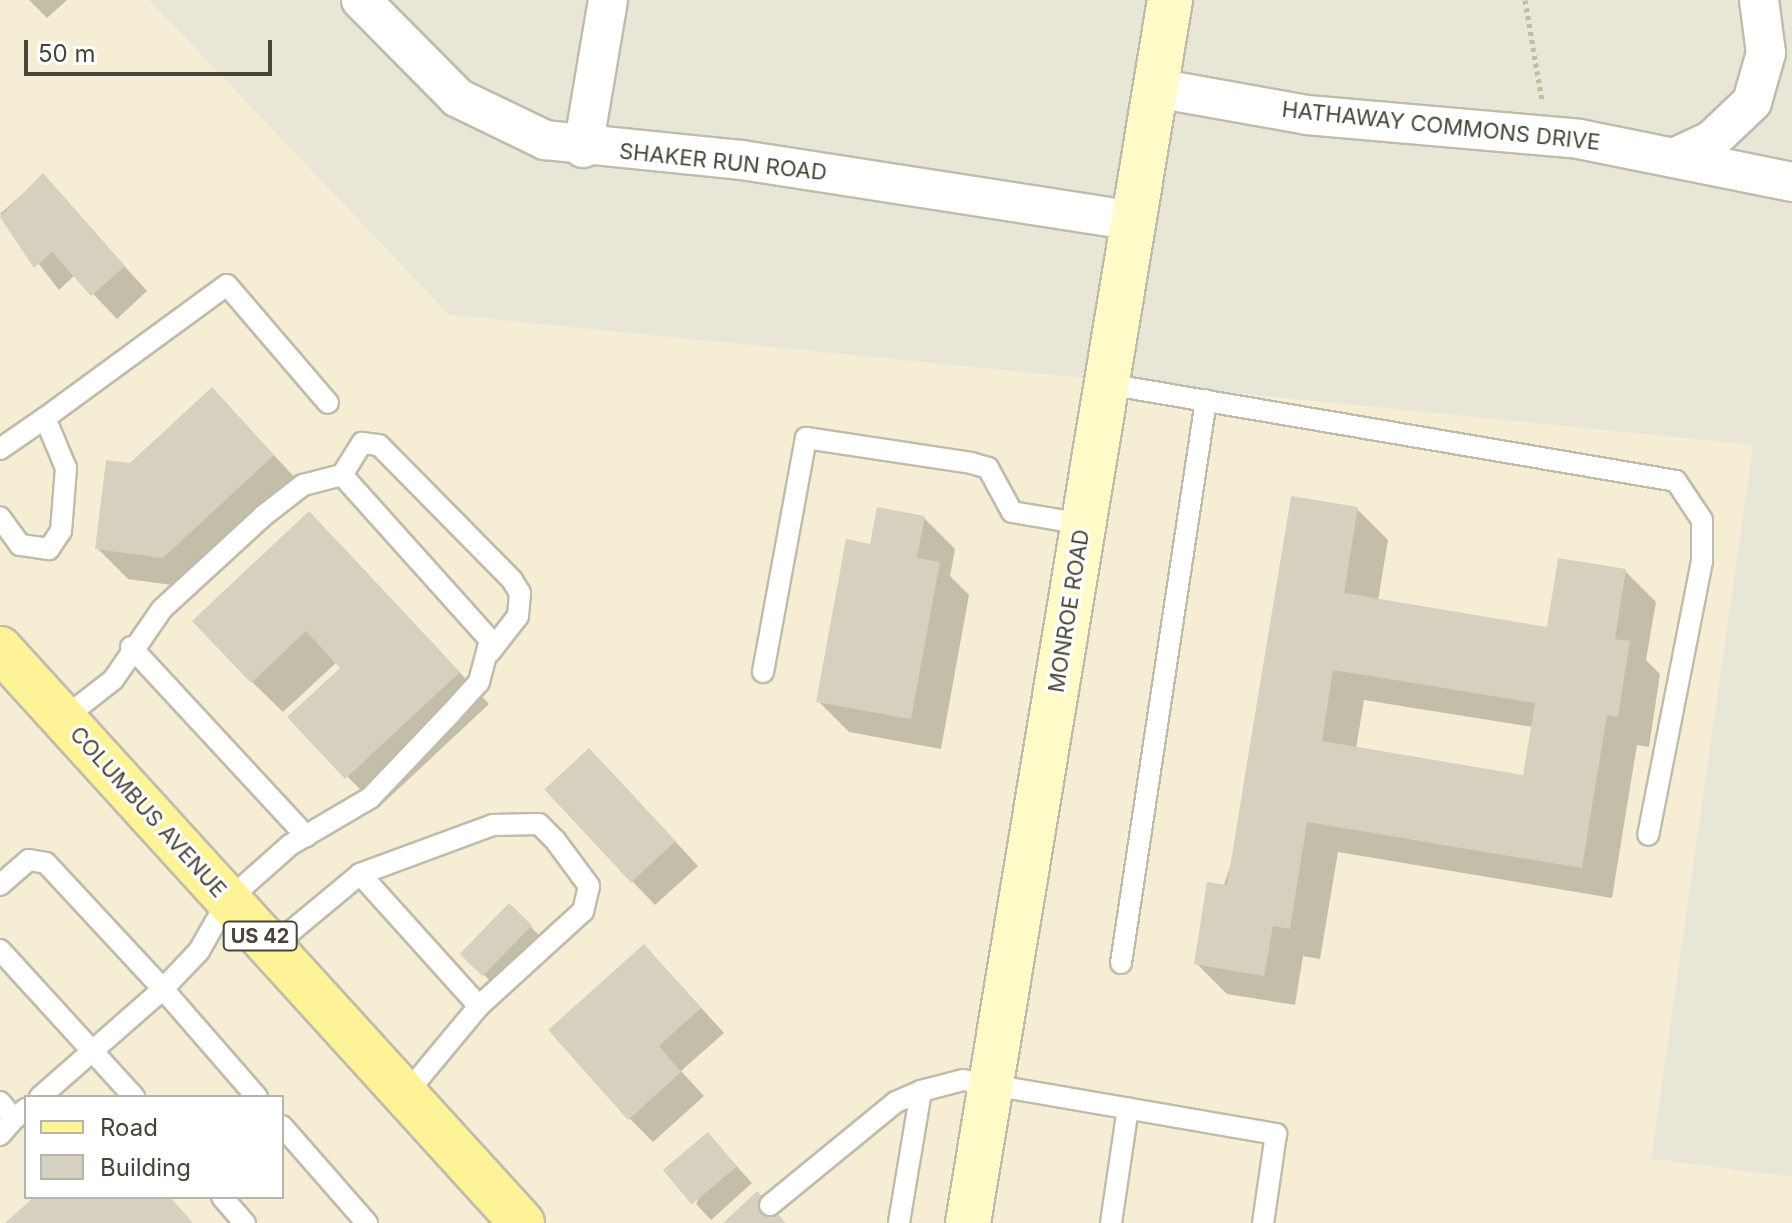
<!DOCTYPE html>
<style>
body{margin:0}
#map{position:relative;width:1792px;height:1223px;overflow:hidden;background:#f4f3e8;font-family:Inter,sans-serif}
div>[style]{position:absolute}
.residential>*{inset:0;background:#e8e6d6}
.commercial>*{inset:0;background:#f6eed4}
.shadow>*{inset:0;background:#0003;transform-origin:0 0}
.building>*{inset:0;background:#d6d1be;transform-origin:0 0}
.path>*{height:5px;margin-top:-2.5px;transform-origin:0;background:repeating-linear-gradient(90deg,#c2bb9c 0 4px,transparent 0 8px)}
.roads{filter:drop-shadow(2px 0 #c0bcab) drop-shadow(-2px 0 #c0bcab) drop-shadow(0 2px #c0bcab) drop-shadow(0 -2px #c0bcab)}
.lane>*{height:20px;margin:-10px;padding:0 10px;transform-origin:10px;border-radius:10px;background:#fff}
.street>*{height:38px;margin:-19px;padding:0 19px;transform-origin:19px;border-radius:19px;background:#fff}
.secondary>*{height:44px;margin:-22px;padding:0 22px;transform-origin:22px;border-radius:22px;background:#fffbc8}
.primary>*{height:44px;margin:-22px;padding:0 22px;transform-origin:22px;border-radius:22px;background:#fff397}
span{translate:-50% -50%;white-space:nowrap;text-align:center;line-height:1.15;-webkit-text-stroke:6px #fff;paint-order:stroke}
.shield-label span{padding:2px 6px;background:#fff;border:2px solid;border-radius:6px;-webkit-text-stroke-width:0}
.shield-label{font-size:20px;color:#484437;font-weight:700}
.street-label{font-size:22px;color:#484437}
.legend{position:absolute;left:24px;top:1095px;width:260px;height:104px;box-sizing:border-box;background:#fff;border:2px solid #b6b4af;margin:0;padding:10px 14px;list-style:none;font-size:24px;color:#484437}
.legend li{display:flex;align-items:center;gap:16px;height:40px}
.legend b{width:40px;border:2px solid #b6b4af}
.scale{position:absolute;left:24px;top:40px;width:248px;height:36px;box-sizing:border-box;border:4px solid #484437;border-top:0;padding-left:10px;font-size:24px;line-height:28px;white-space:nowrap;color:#484437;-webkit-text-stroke:6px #fff;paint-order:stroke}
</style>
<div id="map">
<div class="residential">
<i style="clip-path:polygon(149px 0,1792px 0,1792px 1177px,1651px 1159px,1753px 445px,449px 315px)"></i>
</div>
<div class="commercial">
<i style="clip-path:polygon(evenodd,0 0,149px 0,449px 315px,1753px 445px,1651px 1159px,1792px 1177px,1792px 1223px,0 1223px,0 0,26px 1097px,282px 1097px,282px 1197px,26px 1197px,26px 1097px)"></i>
</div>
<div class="shadow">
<i style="clip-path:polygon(29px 0,67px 0,47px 18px)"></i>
<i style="clip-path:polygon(43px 176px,147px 291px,117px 319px,75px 275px,59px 290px,0 214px)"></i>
<i style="clip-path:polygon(212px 390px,304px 487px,194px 588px,128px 579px,97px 548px,130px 465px)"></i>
<i style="clip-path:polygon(evenodd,1357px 509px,1388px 540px,1378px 601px,1548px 629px,1625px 571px,1656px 602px,1646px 660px,1660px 674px,1649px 747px,1637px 745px,1612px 898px,1338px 852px,1320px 959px,1303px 956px,1295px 1005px,1227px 994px,1196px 963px,1357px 509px,1364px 700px,1533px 727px,1525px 777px,1356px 749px,1364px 700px)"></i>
<i style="clip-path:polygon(924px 518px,955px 549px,950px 576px,969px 595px,941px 749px,849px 732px,818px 701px,872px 547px)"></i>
<i style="clip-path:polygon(340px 544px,489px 704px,378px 808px,290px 717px,342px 668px,337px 662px,283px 712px,252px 682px)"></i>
<i style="clip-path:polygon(613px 774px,698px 866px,655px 905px,632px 881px)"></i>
<i style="left:509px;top:905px;width:52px;height:67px;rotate:45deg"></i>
<i style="clip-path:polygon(667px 970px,724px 1033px,681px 1071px,704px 1096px,653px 1142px,629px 1118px)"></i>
<i style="clip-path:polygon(723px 1151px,752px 1183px,711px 1220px,696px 1204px)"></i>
</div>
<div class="building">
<i style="clip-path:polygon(43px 173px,125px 266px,91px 296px,52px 252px,34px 268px,0 217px)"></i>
<i style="clip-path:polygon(212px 387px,274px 455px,163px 558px,95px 549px,106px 460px,130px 463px)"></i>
<i style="clip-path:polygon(evenodd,1291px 496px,1358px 507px,1344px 593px,1547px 627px,1558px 558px,1626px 569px,1615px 639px,1630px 641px,1618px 717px,1607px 715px,1582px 868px,1307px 822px,1290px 929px,1273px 926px,1264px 976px,1194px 964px,1207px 882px,1227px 885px,1291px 496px,1333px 670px,1535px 703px,1523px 775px,1322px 741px,1333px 670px)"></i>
<i style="clip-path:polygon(877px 507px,925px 516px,917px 558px,940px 562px,911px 719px,816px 702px,846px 539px,870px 544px)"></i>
<i style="clip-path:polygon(309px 511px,460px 672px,345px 779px,287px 717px,340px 668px,306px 631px,251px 683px,192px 621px)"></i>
<i style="left:589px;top:748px;width:127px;height:61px;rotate:47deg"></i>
<i style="left:509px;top:903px;width:32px;height:71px;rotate:44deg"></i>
<i style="clip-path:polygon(644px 944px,701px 1008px,659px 1046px,681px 1072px,628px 1120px,548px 1030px)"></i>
<i style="left:708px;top:1132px;width:45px;height:59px;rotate:50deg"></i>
<i style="clip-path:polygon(757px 1191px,786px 1223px,723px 1223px)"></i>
<i style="clip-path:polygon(34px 1197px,170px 1197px,193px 1223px,5px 1223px)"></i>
</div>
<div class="path">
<i style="left:1525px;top:0;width:101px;rotate:80.4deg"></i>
</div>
<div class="roads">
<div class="lane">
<i style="left:1107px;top:384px;width:577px;rotate:9.67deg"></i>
<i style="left:1676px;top:481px;width:47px;rotate:56.3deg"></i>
<i style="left:1702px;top:520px;width:41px;rotate:90deg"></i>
<i style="left:1702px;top:561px;width:279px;rotate:101.1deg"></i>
<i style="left:45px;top:418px;width:225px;rotate:-36.2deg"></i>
<i style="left:227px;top:285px;width:155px;rotate:49.4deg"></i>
<i style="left:0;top:449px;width:55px;rotate:-34.6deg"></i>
<i style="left:45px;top:418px;width:54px;rotate:67.2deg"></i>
<i style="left:66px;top:468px;width:63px;rotate:94.5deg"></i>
<i style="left:61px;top:531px;width:22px;rotate:124deg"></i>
<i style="left:49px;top:549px;width:29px;rotate:-172deg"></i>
<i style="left:20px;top:545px;width:34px;rotate:-126deg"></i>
<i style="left:342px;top:475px;width:38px;rotate:-58deg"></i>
<i style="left:362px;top:443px;width:17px;rotate:7deg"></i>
<i style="left:379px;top:445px;width:190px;rotate:45.4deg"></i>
<i style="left:512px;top:580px;width:15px;rotate:58deg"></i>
<i style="left:520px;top:593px;width:23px;rotate:95deg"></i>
<i style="left:518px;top:616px;width:46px;rotate:127.9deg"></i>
<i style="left:131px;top:647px;width:258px;rotate:47.2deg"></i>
<i style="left:763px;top:672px;width:238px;rotate:-79.6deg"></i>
<i style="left:806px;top:438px;width:167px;rotate:8.6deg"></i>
<i style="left:971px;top:463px;width:18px;rotate:16deg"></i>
<i style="left:988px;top:468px;width:50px;rotate:61.4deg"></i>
<i style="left:1012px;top:512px;width:73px;rotate:9.5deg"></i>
<i style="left:63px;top:719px;width:63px;rotate:-38deg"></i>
<i style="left:113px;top:680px;width:86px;rotate:-55.4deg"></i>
<i style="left:162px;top:609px;width:137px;rotate:-42.6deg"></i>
<i style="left:263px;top:516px;width:51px;rotate:-37.8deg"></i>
<i style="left:303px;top:485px;width:40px;rotate:-14.4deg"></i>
<i style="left:342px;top:475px;width:222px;rotate:48.1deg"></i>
<i style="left:490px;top:640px;width:43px;rotate:104.7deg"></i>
<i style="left:479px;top:682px;width:43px;rotate:132.2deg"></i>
<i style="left:450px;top:714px;width:116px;rotate:133.6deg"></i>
<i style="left:370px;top:798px;width:93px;rotate:149.6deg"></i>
<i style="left:290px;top:845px;width:83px;rotate:138.4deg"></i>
<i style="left:228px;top:900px;width:59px;rotate:119.6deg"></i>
<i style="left:199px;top:951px;width:52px;rotate:133.5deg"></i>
<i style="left:163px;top:989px;width:143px;rotate:49deg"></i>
<i style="left:360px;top:874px;width:142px;rotate:-20.2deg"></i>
<i style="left:493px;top:825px;width:46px;rotate:-1.2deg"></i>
<i style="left:539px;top:824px;width:23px;rotate:45deg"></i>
<i style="left:555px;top:840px;width:57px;rotate:53.5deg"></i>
<i style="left:589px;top:886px;width:26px;rotate:103deg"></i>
<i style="left:583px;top:911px;width:141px;rotate:137.6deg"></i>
<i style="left:0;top:885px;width:38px;rotate:-41deg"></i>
<i style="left:29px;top:860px;width:17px;rotate:10deg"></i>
<i style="left:46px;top:863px;width:172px;rotate:47.1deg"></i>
<i style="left:163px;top:989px;width:164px;rotate:138.7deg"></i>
<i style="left:271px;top:948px;width:116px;rotate:-39.7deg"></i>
<i style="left:360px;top:874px;width:178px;rotate:48deg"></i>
<i style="left:479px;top:1006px;width:116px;rotate:129.7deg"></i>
<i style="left:0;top:950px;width:199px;rotate:47.6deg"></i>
<i style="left:1121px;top:963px;width:569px;rotate:-81.41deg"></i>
<i style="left:921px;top:1091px;width:43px;rotate:-14.7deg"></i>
<i style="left:963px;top:1080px;width:318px;rotate:9.8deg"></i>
<i style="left:1276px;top:1134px;width:90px;rotate:98.3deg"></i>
<i style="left:0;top:1102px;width:22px;rotate:51deg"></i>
<i style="left:14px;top:1119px;width:16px;rotate:-40deg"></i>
<i style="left:282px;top:1126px;width:129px;rotate:48.8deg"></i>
<i style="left:0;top:1135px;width:21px;rotate:-49deg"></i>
<i style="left:222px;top:1197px;width:35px;rotate:49deg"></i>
<i style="left:770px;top:1205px;width:163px;rotate:-39.3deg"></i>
<i style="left:896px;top:1102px;width:27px;rotate:-24deg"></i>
<i style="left:921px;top:1091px;width:134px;rotate:99.5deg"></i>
<i style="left:1111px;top:1223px;width:116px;rotate:-81.6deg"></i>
</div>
<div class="street">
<i style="left:361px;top:0;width:138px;rotate:45.3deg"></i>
<i style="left:458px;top:98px;width:97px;rotate:25.8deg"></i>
<i style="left:545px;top:140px;width:197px;rotate:5.8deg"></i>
<i style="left:741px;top:160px;width:398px;rotate:8.8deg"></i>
<i style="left:1156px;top:88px;width:153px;rotate:10.1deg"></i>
<i style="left:1307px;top:115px;width:273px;rotate:5deg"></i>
<i style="left:1579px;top:139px;width:217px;rotate:11.4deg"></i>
<i style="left:583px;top:148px;width:150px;rotate:-80.4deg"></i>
<i style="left:1678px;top:156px;width:38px;rotate:-25deg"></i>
<i style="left:1712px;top:140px;width:55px;rotate:-43.5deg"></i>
<i style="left:1752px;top:102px;width:51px;rotate:-74.1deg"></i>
<i style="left:1766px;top:53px;width:53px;rotate:-97.5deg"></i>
</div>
<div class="secondary">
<i style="left:968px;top:1223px;width:1240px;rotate:-80.62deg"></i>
</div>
<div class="primary">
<i style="left:0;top:649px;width:776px;rotate:47.72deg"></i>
</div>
</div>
<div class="shield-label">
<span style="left:260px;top:936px">US 42</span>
</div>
<div class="street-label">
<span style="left:1441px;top:126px;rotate:6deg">HATHAWAY COMMONS DRIVE</span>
<span style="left:723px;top:162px;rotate:6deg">SHAKER RUN ROAD</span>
<span style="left:1069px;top:611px;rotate:-81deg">MONROE ROAD</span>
<span style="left:148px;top:812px;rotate:48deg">COLUMBUS AVENUE</span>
</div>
<ul class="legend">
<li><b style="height:10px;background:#fff397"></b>Road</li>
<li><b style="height:22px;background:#d6d1be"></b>Building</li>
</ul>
<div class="scale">50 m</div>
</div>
